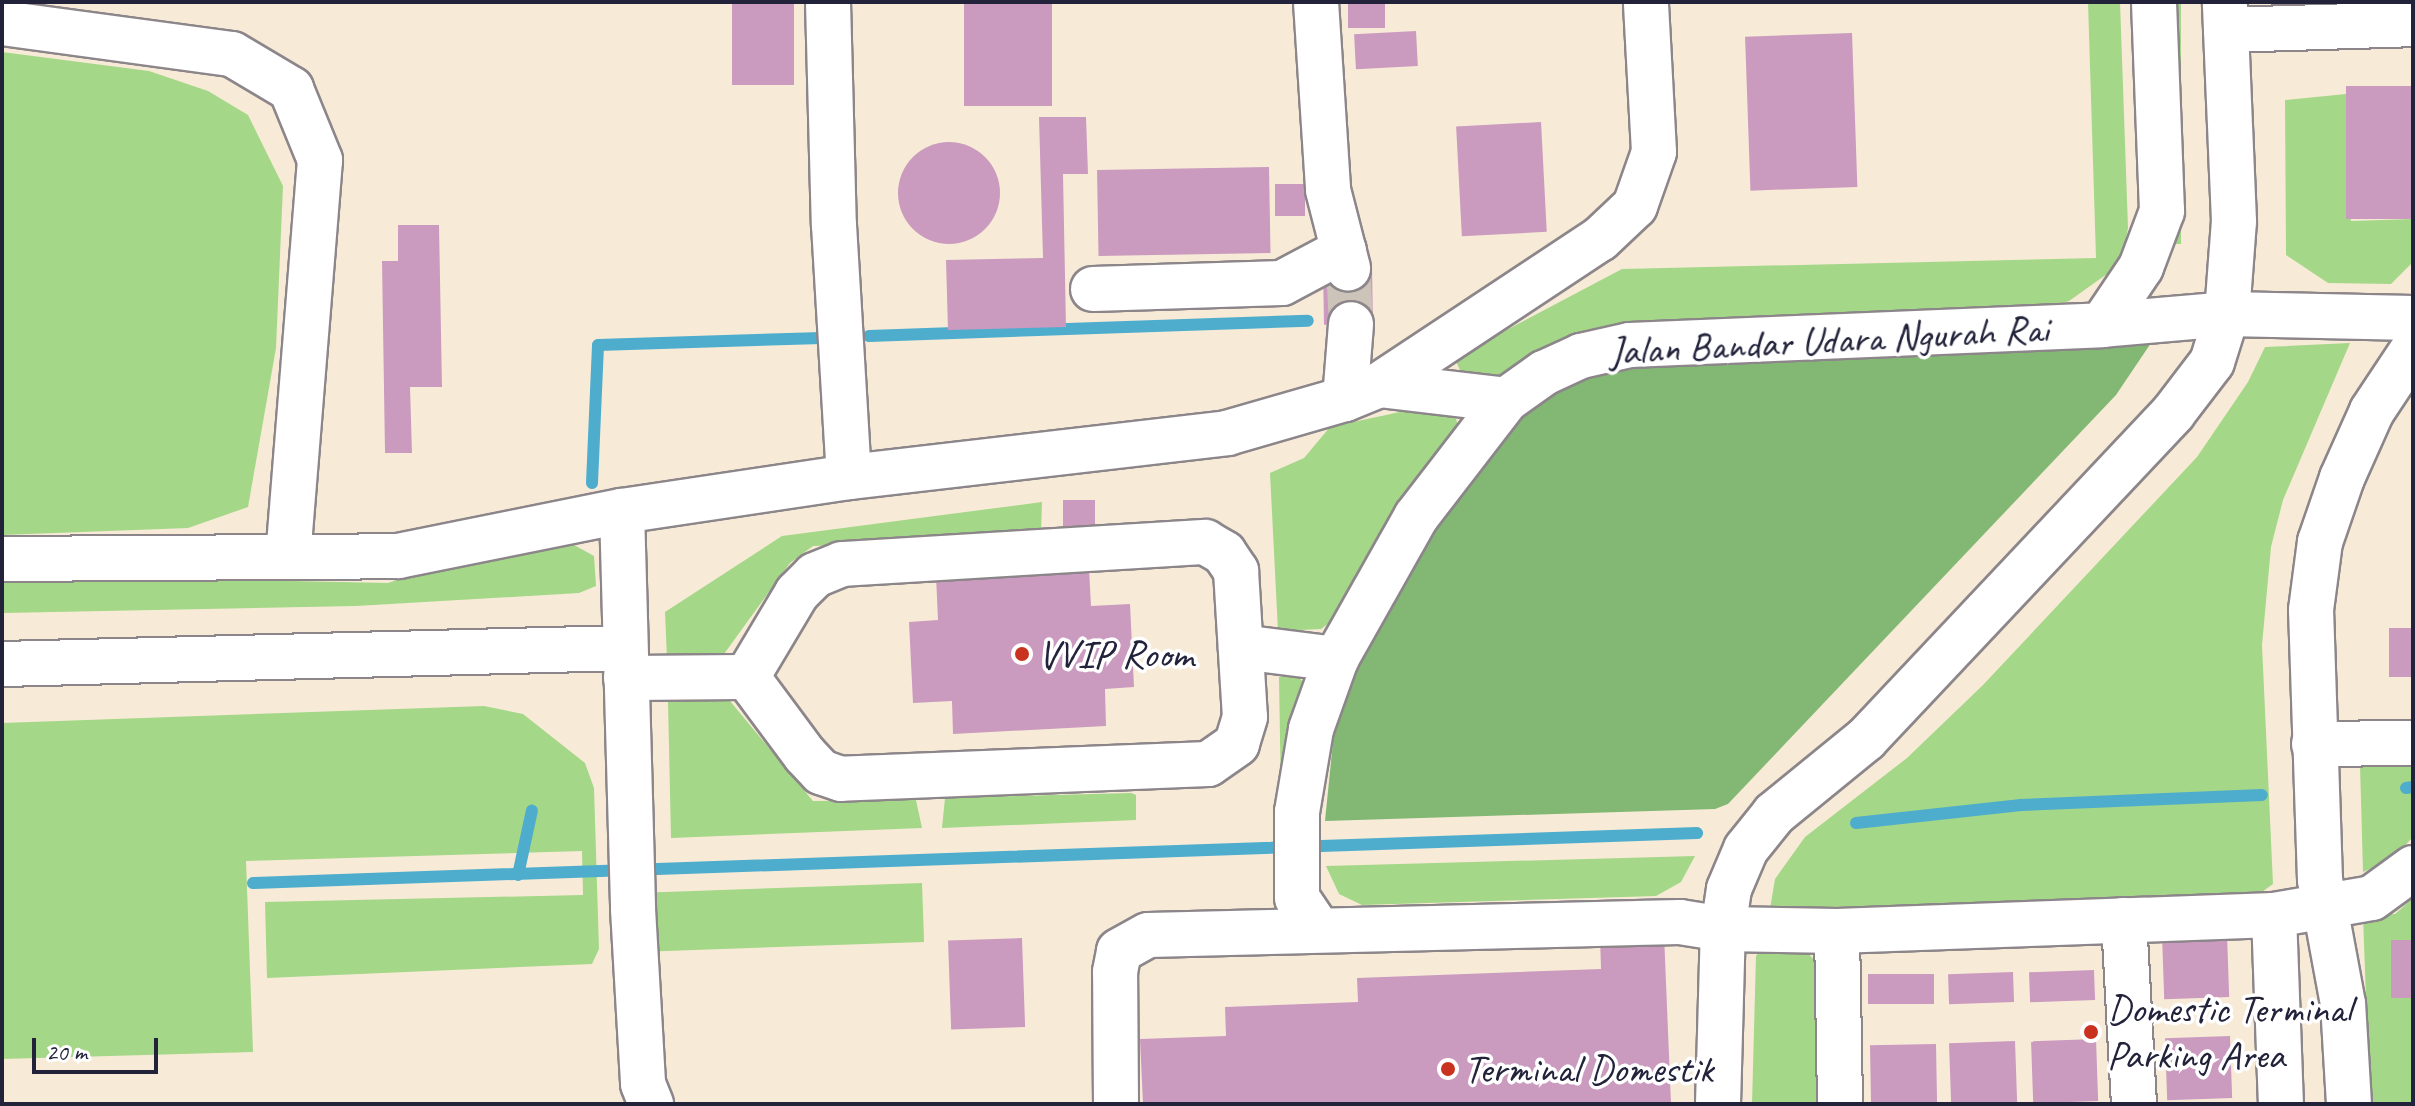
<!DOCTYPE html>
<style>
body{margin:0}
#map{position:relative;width:2415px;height:1106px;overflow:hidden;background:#f7ebd8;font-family:Caveat,sans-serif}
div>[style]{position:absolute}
.green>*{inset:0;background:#a4d787;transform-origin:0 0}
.forest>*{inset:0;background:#83b874}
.stream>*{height:12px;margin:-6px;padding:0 6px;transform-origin:6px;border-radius:6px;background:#4eadcd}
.building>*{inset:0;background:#ca9abf;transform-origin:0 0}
.round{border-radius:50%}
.minor-tunnel>*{height:44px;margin-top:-22px;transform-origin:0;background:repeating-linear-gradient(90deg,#ccc3b9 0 44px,transparent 0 66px)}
.roads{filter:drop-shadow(2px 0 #8c868a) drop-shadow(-2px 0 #8c868a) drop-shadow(0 2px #8c868a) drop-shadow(0 -2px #8c868a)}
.minor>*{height:44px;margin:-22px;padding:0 22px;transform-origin:22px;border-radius:22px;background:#fff}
.dots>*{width:22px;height:22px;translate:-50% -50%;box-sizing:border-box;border:4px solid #fff;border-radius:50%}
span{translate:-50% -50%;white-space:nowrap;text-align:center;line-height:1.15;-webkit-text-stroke:7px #fff;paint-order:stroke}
.street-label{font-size:40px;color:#22223b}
.poi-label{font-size:40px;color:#22223b}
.left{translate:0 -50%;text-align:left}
.frame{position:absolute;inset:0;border:4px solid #22223b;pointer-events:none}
.scale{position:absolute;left:32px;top:1038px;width:126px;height:36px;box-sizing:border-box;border:4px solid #22223b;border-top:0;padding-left:10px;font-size:24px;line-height:28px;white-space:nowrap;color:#22223b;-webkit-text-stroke:6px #fff;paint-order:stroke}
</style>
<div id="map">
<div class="green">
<i style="clip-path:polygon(2088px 2px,2120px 2px,2128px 228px,2123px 253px,2107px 274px,2069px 301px,2042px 309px,1495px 377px,1462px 375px,1456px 361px,1482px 343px,1622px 269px,2096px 258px)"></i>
<i style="left:2167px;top:2px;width:14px;height:242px"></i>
<i style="clip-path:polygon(2px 52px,149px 71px,208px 91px,248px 115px,283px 186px,276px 348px,248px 507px,188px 528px,2px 535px)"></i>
<i style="clip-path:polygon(2346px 94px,2351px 221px,2413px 219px,2413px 262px,2391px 284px,2328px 283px,2286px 255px,2285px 100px)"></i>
<i style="clip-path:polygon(2350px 343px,2283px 500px,2271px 547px,2262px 645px,2273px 884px,2259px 894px,1770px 909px,1775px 879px,1805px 837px,1907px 758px,1983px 685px,2197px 457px,2248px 382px,2265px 347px)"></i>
<i style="clip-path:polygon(1414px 409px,1455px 415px,1459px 430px,1338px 616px,1321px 629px,1278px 631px,1270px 473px,1304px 458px,1330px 427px)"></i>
<i style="clip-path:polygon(1042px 502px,1041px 532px,1029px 540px,813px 546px,790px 563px,724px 654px,667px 659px,665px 612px,782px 536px)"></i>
<i style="clip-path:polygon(574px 545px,594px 556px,596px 586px,579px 593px,356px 606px,2px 613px,2px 575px,388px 583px,465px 558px)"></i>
<i style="clip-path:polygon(1279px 677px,1298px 677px,1311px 689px,1281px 798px)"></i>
<i style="clip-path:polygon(668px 701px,730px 701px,813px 801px,916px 800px,922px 828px,671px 838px)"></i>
<i style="clip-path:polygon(484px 706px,523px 714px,585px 763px,594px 788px,599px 949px,592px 964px,267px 978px,265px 902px,583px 895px,582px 851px,246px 861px,253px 1052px,2px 1059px,2px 723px)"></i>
<i style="clip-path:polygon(2413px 763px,2413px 837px,2391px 860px,2363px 872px,2360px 765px)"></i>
<i style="clip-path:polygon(1131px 793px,1136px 795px,1136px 820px,942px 828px,945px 798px)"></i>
<i style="clip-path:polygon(1695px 856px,1681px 882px,1656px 896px,1362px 905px,1339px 894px,1326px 866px)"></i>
<i style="left:922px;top:883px;width:59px;height:279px;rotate:88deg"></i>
<i style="clip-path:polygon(2413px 898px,2413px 1104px,2370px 1104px,2363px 917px,2395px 914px)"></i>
<i style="clip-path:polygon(1803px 947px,1814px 960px,1817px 1104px,1752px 1104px,1756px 956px,1760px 951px)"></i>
</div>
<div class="forest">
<i style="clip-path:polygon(2151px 343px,2116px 395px,1728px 804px,1715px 809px,1325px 821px,1337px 702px,1351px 656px,1457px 488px,1541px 396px,1591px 368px)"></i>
</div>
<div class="stream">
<i style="left:869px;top:336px;width:439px;rotate:-2deg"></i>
<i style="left:592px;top:483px;width:138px;rotate:-87.5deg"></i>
<i style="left:598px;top:345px;width:224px;rotate:-1.8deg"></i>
<i style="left:2406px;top:788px;width:7px;rotate:-8deg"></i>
<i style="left:1856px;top:823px;width:166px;rotate:-6.2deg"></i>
<i style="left:2021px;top:805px;width:241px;rotate:-2.4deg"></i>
<i style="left:518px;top:875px;width:66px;rotate:-77.8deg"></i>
<i style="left:253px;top:883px;width:1445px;rotate:-1.98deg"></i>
</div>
<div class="building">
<i style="left:732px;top:2px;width:62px;height:83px"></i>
<i style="left:964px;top:2px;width:88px;height:104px"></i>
<i style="left:1348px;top:2px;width:37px;height:26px"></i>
<i style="left:1416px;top:31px;width:35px;height:62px;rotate:87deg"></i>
<i style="left:1852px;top:33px;width:154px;height:107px;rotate:88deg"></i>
<i style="left:2413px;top:86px;width:133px;height:67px;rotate:90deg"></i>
<i style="clip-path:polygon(1039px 117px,1086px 117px,1088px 174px,1063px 174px,1066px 327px,948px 330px,946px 260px,1043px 258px)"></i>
<i style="left:1541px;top:122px;width:110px;height:85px;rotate:87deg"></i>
<i class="round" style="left:898px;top:142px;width:102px;height:102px"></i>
<i style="left:1269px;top:167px;width:86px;height:172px;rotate:89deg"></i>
<i style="left:1305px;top:184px;width:32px;height:30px;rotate:90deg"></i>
<i style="clip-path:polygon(398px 225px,439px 225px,442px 387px,410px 387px,412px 453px,385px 453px,382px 261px,398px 261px)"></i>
<i style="left:1372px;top:267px;width:57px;height:49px;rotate:89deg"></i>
<i style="left:1095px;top:500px;width:28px;height:32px;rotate:90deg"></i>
<i style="clip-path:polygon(1089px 568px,1091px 606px,1130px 604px,1134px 687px,1105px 689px,1106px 726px,953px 734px,952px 701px,913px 703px,909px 622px,938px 620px,936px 576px)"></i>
<i style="left:2413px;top:628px;width:49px;height:24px;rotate:90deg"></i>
<i style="clip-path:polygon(1664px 934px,1671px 1104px,1143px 1104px,1140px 1039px,1226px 1036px,1225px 1007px,1358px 1002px,1357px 978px,1601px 969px,1600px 936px)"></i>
<i style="left:2227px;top:934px;width:63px;height:65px;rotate:88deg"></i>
<i style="left:1022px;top:938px;width:89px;height:74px;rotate:88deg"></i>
<i style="left:2413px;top:940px;width:58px;height:22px;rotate:90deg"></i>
<i style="left:2094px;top:970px;width:30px;height:65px;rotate:88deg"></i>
<i style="left:2013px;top:972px;width:30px;height:65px;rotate:88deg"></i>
<i style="left:1934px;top:974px;width:30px;height:66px;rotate:90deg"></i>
<i style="left:2230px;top:1036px;width:62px;height:65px;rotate:88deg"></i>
<i style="left:2096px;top:1039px;width:62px;height:65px;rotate:88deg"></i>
<i style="left:2015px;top:1041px;width:62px;height:66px;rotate:88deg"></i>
<i style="left:1936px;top:1044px;width:60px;height:66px;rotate:89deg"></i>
</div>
<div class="minor-tunnel">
<i style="left:1348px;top:268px;width:56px;rotate:86.9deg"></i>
</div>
<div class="roads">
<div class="minor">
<i style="left:828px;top:2px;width:223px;rotate:88.5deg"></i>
<i style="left:834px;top:225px;width:252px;rotate:86.6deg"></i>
<i style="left:1316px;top:2px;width:188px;rotate:86.3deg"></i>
<i style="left:1328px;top:190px;width:81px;rotate:75.6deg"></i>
<i style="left:2px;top:23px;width:232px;rotate:7.7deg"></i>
<i style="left:232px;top:54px;width:69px;rotate:30.7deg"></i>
<i style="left:291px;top:89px;width:77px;rotate:67.8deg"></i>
<i style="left:320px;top:160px;width:395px;rotate:94.6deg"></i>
<i style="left:2226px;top:30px;width:187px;rotate:-1.8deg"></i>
<i style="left:1093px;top:289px;width:189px;rotate:-1.8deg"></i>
<i style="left:1282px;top:283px;width:70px;rotate:-28deg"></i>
<i style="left:2102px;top:325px;width:70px;rotate:-56.1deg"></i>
<i style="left:2141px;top:267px;width:60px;rotate:-69.4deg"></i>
<i style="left:2162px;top:211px;width:209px;rotate:-92.2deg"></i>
<i style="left:1379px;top:385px;width:128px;rotate:6.7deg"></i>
<i style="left:1345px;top:399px;width:75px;rotate:-85.4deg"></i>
<i style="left:622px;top:511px;width:398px;rotate:88.4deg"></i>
<i style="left:633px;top:909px;width:175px;rotate:86.7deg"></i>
<i style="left:643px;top:1084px;width:22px;rotate:68deg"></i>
<i style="left:1205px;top:542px;width:22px;rotate:30deg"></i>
<i style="left:1224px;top:553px;width:22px;rotate:56deg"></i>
<i style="left:1236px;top:571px;width:146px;rotate:86.5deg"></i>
<i style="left:1245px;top:717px;width:28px;rotate:107deg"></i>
<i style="left:1237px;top:744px;width:35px;rotate:145deg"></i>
<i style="left:1208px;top:764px;width:367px;rotate:177.7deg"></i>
<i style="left:841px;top:779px;width:21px;rotate:-161deg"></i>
<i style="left:821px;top:772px;width:23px;rotate:-133deg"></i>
<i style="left:805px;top:755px;width:97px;rotate:-126.6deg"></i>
<i style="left:747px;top:677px;width:98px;rotate:-59.2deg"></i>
<i style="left:797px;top:593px;width:25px;rotate:-45deg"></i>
<i style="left:815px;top:575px;width:29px;rotate:-22deg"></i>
<i style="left:842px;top:564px;width:364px;rotate:-3.5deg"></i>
<i style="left:2px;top:559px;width:396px;rotate:-0.4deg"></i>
<i style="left:398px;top:556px;width:228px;rotate:-11.4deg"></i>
<i style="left:622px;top:511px;width:230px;rotate:-8.5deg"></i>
<i style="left:849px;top:477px;width:381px;rotate:-6.6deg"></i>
<i style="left:1227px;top:433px;width:123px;rotate:-16.1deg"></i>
<i style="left:1345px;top:399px;width:37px;rotate:-22deg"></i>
<i style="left:1379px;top:385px;width:265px;rotate:-33.5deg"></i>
<i style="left:1600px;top:239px;width:48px;rotate:-43.3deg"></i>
<i style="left:1635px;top:206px;width:57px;rotate:-70.6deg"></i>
<i style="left:1654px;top:152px;width:150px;rotate:-93.1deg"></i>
<i style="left:1241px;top:647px;width:96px;rotate:7.2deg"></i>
<i style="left:2px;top:664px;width:623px;rotate:-1.47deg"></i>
<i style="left:626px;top:678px;width:121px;rotate:-0.5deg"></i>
<i style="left:2314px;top:744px;width:99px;rotate:-0.6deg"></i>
<i style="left:2274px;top:915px;width:189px;rotate:87.9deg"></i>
<i style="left:2124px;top:920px;width:184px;rotate:86.9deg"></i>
<i style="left:1318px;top:929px;width:37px;rotate:-124deg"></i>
<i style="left:1297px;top:898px;width:86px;rotate:-90deg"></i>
<i style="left:1297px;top:812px;width:84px;rotate:-80.4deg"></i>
<i style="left:1311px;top:729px;width:74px;rotate:-70.3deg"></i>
<i style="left:1336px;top:659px;width:163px;rotate:-60.6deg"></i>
<i style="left:1416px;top:517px;width:148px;rotate:-52.4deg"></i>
<i style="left:1506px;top:400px;width:47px;rotate:-35.4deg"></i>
<i style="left:1544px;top:373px;width:41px;rotate:-24.7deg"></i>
<i style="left:1581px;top:356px;width:50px;rotate:-12.7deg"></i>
<i style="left:1630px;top:345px;width:472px;rotate:-2.4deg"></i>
<i style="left:2102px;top:325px;width:125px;rotate:-5deg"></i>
<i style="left:2227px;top:314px;width:186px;rotate:1.2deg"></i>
<i style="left:1837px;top:931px;width:173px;rotate:89deg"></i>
<i style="left:1116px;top:1104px;width:132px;rotate:-90.4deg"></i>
<i style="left:1115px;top:972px;width:21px;rotate:-79deg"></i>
<i style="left:1119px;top:951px;width:33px;rotate:-29deg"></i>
<i style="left:1148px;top:935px;width:532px;rotate:-1.4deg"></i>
<i style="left:1680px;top:922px;width:44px;rotate:9.2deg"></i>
<i style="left:1723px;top:929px;width:114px;rotate:1deg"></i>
<i style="left:1837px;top:931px;width:437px;rotate:-2.1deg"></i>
<i style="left:2274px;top:915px;width:99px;rotate:-9.8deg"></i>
<i style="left:2372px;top:898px;width:51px;rotate:-36.2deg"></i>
<i style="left:1718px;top:1104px;width:175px;rotate:-88.4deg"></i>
<i style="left:1723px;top:929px;width:40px;rotate:-81.5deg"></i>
<i style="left:1729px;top:889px;width:43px;rotate:-67deg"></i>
<i style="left:1746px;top:849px;width:45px;rotate:-51.3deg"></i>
<i style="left:1774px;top:814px;width:119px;rotate:-39.2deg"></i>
<i style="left:1866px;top:739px;width:448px;rotate:-46.7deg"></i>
<i style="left:2173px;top:413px;width:64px;rotate:-52.6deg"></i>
<i style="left:2212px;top:362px;width:50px;rotate:-72.6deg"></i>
<i style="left:2227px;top:314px;width:93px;rotate:-85.7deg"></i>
<i style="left:2234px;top:221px;width:219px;rotate:-92.4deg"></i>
<i style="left:2349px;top:1104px;width:100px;rotate:-93.4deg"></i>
<i style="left:2343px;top:1004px;width:126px;rotate:-100.5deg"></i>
<i style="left:2320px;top:880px;width:270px;rotate:-91.9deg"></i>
<i style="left:2311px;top:610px;width:69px;rotate:-82.5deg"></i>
<i style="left:2320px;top:542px;width:68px;rotate:-71deg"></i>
<i style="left:2342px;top:478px;width:73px;rotate:-65.9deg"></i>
<i style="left:2372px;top:411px;width:74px;rotate:-56.5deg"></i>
</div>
</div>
<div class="dots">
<i style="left:1022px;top:654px;background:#c8321e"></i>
<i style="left:2091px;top:1032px;background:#c8321e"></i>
<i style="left:1448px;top:1069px;background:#c8321e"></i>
</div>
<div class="street-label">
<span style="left:1829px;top:340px;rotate:-3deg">Jalan Bandar Udara Ngurah Rai</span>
</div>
<div class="poi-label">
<span class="left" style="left:1038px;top:654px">VVIP Room</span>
<span class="left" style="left:2107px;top:1032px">Domestic Terminal<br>Parking Area</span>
<span class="left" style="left:1464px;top:1069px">Terminal Domestik</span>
</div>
<div class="frame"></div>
<div class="scale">20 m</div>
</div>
